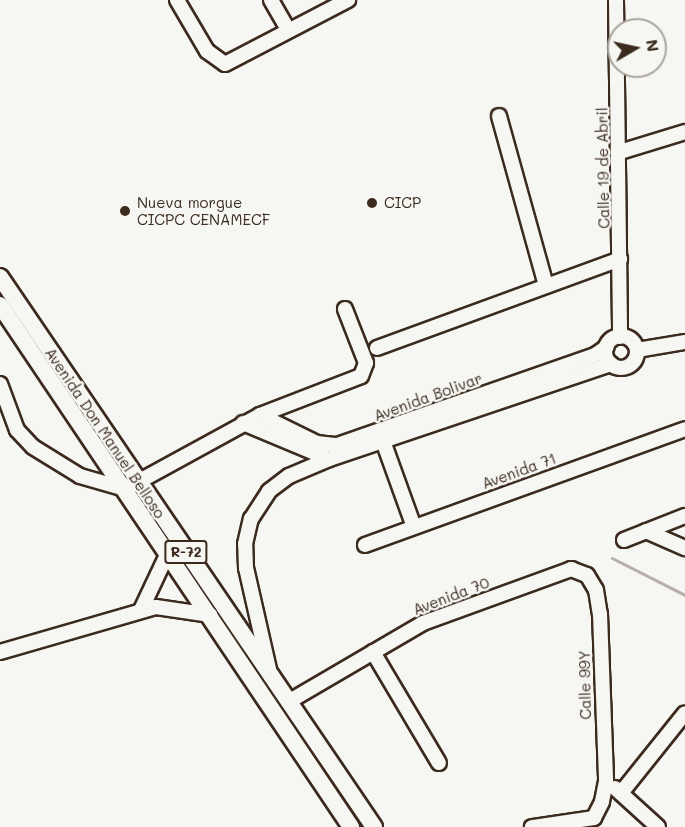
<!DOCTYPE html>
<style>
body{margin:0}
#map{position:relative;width:685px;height:827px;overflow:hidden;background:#f6f6f2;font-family:Mali,sans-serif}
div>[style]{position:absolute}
.stream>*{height:3px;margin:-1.5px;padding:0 1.5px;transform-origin:1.5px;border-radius:1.5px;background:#b6b0a9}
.roads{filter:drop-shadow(2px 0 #3b2a1e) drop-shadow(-2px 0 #3b2a1e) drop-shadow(0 2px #3b2a1e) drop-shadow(0 -2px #3b2a1e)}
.minor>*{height:14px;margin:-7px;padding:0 7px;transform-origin:7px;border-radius:7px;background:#f6f6f2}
.minor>.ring{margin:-7px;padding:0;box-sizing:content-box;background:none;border:14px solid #f6f6f2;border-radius:50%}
.major>*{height:16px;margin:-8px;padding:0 8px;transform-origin:8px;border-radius:8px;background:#f6f6f2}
.dots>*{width:16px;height:16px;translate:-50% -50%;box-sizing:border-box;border:3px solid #f6f6f2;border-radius:50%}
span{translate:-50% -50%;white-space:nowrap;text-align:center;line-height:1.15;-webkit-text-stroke:5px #f6f6f2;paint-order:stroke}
.shield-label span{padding:2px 4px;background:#f6f6f2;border:2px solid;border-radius:4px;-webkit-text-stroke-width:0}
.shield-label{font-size:14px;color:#3b2a1e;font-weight:700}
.street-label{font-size:15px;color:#3b2a1e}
.poi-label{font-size:15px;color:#3b2a1e}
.left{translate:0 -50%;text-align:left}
.north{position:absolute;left:607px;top:18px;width:60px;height:60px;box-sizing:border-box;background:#f6f6f2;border:2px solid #aba49d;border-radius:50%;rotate:81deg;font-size:16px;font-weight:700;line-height:24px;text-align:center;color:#3b2a1e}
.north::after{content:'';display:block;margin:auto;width:21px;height:27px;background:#3b2a1e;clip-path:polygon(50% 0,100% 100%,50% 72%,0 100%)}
</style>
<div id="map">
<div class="stream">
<i style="left:612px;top:558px;width:82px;rotate:26.9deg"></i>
</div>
<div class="roads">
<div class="minor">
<i style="left:177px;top:0;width:59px;rotate:59.5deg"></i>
<i style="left:207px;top:51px;width:22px;rotate:36deg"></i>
<i style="left:225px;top:64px;width:139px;rotate:-27.5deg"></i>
<i style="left:271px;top:0;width:34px;rotate:60deg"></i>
<i style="left:616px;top:0;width:337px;rotate:89.3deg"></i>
<i style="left:499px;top:116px;width:176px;rotate:74.5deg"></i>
<i style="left:620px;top:152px;width:68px;rotate:-17.1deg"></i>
<i class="ring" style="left:605px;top:336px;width:18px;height:18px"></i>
<i style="left:377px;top:348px;width:259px;rotate:-20.1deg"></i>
<i style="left:637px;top:350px;width:49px;rotate:-9.5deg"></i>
<i style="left:0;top:384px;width:49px;rotate:69.7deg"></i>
<i style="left:17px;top:430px;width:23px;rotate:47deg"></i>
<i style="left:33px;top:447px;width:55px;rotate:31.7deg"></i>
<i style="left:80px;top:476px;width:47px;rotate:16.1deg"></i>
<i style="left:125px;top:489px;width:154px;rotate:-28.7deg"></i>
<i style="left:260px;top:415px;width:108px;rotate:-21.1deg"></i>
<i style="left:361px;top:376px;width:14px;rotate:-69deg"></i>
<i style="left:366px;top:363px;width:58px;rotate:-111.3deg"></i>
<i style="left:260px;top:415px;width:64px;rotate:26.2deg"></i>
<i style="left:317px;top:443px;width:20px;rotate:6deg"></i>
<i style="left:337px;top:445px;width:273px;rotate:-19.2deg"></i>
<i style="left:595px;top:355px;width:14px;rotate:-34deg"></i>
<i style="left:243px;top:423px;width:93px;rotate:22.7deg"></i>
<i style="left:383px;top:441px;width:91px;rotate:70.2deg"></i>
<i style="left:646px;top:531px;width:43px;rotate:23.6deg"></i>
<i style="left:624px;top:540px;width:66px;rotate:-21.5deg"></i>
<i style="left:365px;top:545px;width:340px;rotate:-19.9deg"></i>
<i style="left:141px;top:610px;width:61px;rotate:-64.7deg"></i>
<i style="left:0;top:652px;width:162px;rotate:-16.1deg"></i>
<i style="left:156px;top:607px;width:55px;rotate:8.4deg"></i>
<i style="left:373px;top:652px;width:129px;rotate:59.3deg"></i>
<i style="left:269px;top:669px;width:104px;rotate:-102.8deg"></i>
<i style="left:246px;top:568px;width:24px;rotate:-92deg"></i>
<i style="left:245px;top:544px;width:26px;rotate:-77deg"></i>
<i style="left:251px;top:519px;width:33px;rotate:-57deg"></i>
<i style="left:269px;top:491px;width:25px;rotate:-37deg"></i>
<i style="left:289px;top:476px;width:43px;rotate:-23deg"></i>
<i style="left:329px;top:459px;width:298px;rotate:-18.6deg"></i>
<i style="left:288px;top:702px;width:156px;rotate:-30.3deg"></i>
<i style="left:423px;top:623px;width:158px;rotate:-20deg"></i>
<i style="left:571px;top:569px;width:17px;rotate:21deg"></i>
<i style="left:587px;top:575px;width:17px;rotate:59deg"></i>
<i style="left:596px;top:590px;width:24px;rotate:81deg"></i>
<i style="left:600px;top:614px;width:167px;rotate:87.9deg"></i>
<i style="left:606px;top:781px;width:21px;rotate:101deg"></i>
<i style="left:602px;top:802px;width:18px;rotate:117deg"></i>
<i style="left:594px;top:818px;width:63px;rotate:171.7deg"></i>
<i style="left:615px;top:788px;width:58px;rotate:42.2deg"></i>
<i style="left:621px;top:793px;width:102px;rotate:-51.3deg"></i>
</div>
<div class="major">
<i style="left:0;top:277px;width:665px;rotate:55.78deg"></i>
<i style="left:0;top:305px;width:629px;rotate:56.08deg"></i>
</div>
</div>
<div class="dots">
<i style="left:372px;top:203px;background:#3b2a1e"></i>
<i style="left:125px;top:211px;background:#3b2a1e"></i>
</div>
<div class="shield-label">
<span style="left:186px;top:552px">R-72</span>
</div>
<div class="street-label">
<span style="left:603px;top:168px;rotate:-91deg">Calle 19 de Abril</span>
<span style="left:428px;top:397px;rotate:-20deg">Avenida Bolivar</span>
<span style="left:105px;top:433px;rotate:56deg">Avenida Don Manuel Belloso</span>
<span style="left:519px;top:471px;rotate:-20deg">Avenida 71</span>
<span style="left:451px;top:596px;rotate:-21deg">Avenida 70</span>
<span style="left:585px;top:685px;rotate:-91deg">Calle 99Y</span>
</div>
<div class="poi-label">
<span class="left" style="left:137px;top:211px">Nueva morgue<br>CICPC CENAMECF</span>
<span class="left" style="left:384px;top:203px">CICP</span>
</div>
<div class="north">N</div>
</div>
